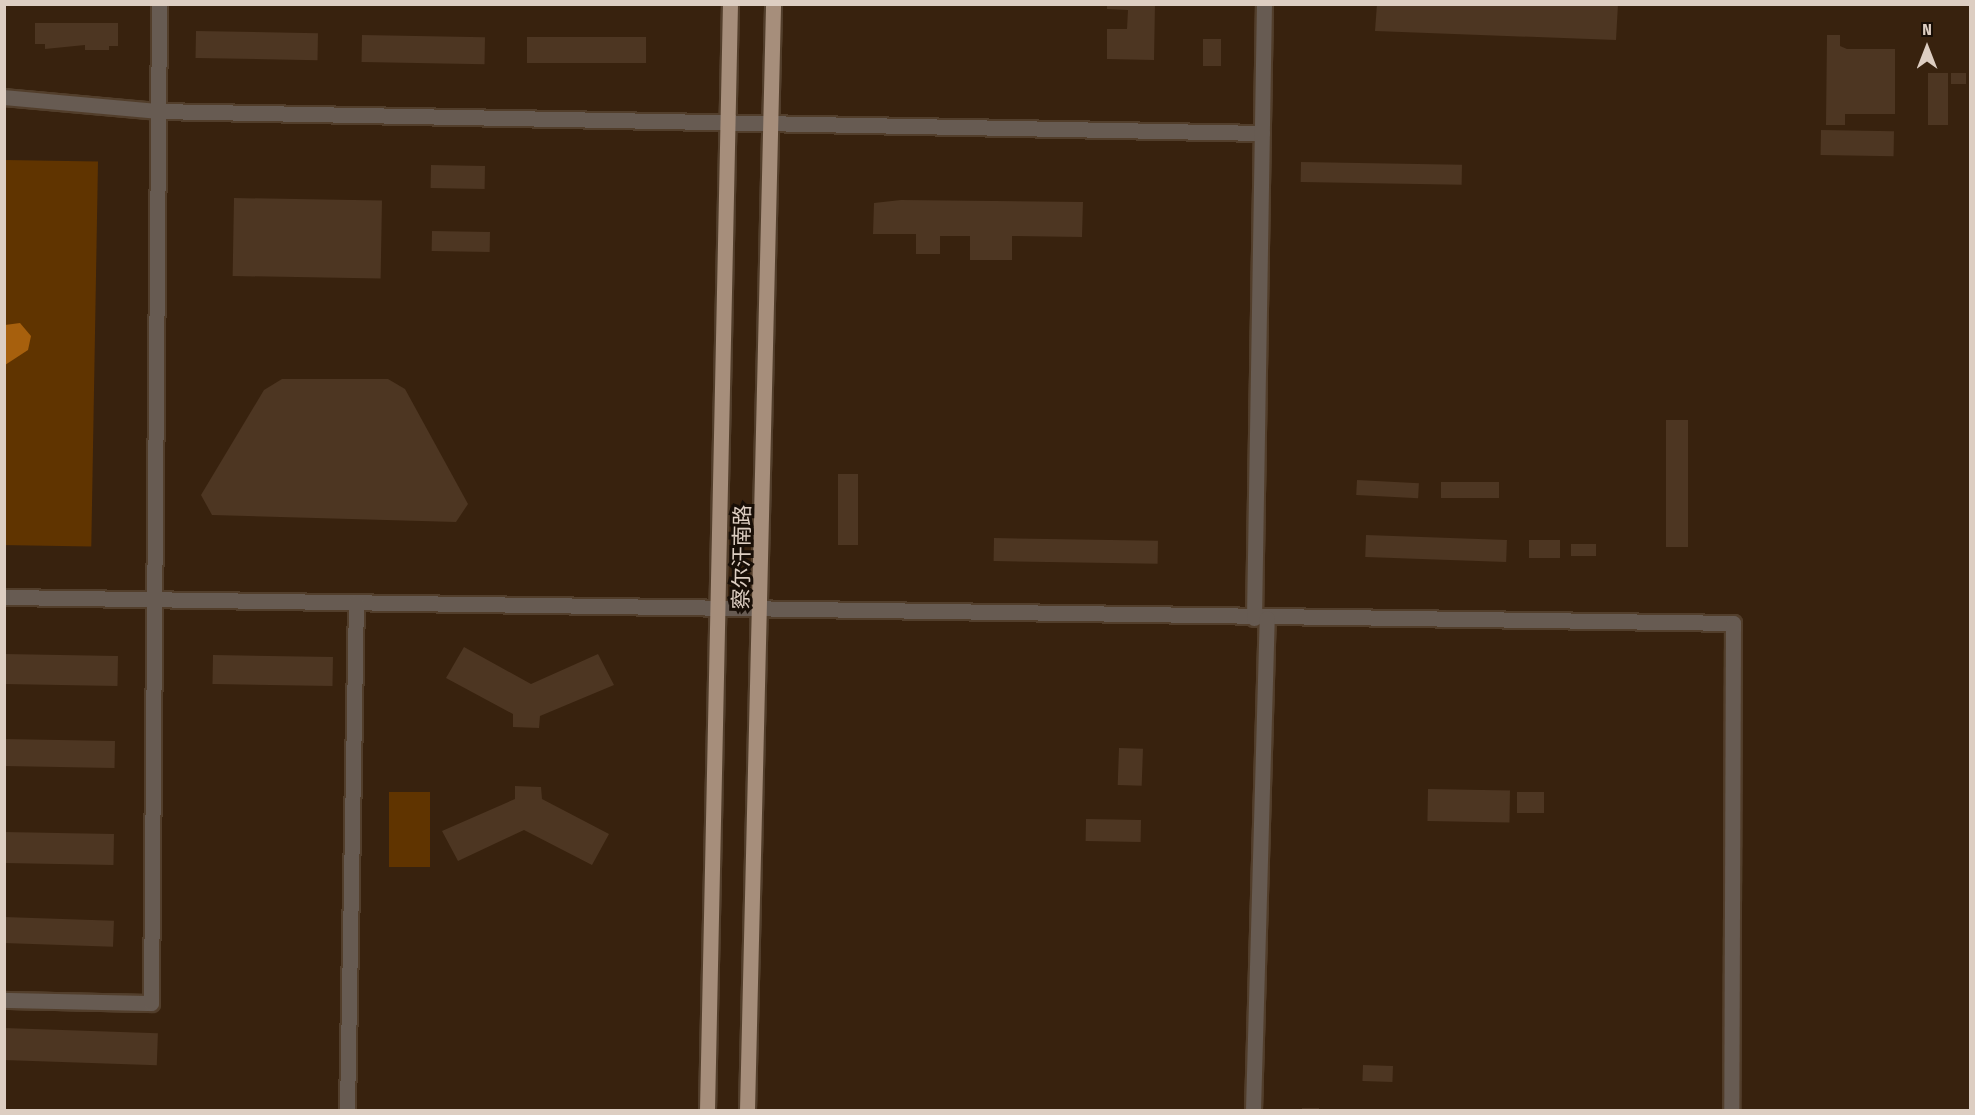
<!DOCTYPE html>
<meta charset="utf-8">
<style>
body{margin:0}
#map{position:relative;width:1975px;height:1115px;overflow:hidden;background:#38220e;font-family:"Fira Sans Condensed","Noto Sans SC",sans-serif}
div>[style]{position:absolute}
.green>*{inset:0;background:#603400;transform-origin:0 0}
.water>*{inset:0;background:#a7600d}
.building>*{inset:0;background:#4d3622;transform-origin:0 0}
.roads{filter:drop-shadow(2px 0 #523e2b) drop-shadow(-2px 0 #523e2b) drop-shadow(0 2px #523e2b) drop-shadow(0 -2px #523e2b)}
.minor>*{height:15px;margin:-7.5px;padding:0 7.5px;transform-origin:7.5px;border-radius:7.5px;background:#675b52}
.major>*{height:15px;margin:-7.5px;padding:0 7.5px;transform-origin:7.5px;border-radius:7.5px;background:#a68e7b}
span{translate:-50% -50%;white-space:nowrap;text-align:center;line-height:1.15;-webkit-text-stroke:6px #180e06;paint-order:stroke}
.street-label{font-size:21px;color:#ddcec2}
.frame{position:absolute;inset:0;border:6px solid #ddcec2;pointer-events:none}
.north{position:absolute;left:1897px;top:18px;width:60px;height:60px;-webkit-text-stroke:4px #180e06;paint-order:stroke;rotate:0deg;font-size:16px;font-weight:700;line-height:24px;text-align:center;color:#ddcec2}
.north::after{content:'';display:block;margin:auto;width:21px;height:27px;background:#ddcec2;clip-path:polygon(50% 0,100% 100%,50% 72%,0 100%)}
</style>
<div id="map">
<div class="green">
<i style="left:5px;top:160px;width:93px;height:385px;rotate:1deg"></i>
<i style="left:389px;top:792px;width:41px;height:75px"></i>
</div>
<div class="water">
<i style="clip-path:polygon(20px 323px,31px 336px,28px 350px,5px 365px,5px 325px)"></i>
</div>
<div class="building">
<i style="clip-path:polygon(1107px 4px,1155px 4px,1154px 60px,1107px 59px,1107px 29px,1127px 29px,1128px 10px,1107px 9px)"></i>
<i style="clip-path:polygon(1377px 4px,1618px 4px,1616px 40px,1375px 31px)"></i>
<i style="clip-path:polygon(35px 23px,118px 23px,118px 46px,109px 46px,109px 50px,85px 50px,85px 45px,45px 49px,45px 44px,35px 44px)"></i>
<i style="left:196px;top:31px;width:122px;height:27px;rotate:1deg"></i>
<i style="left:362px;top:35px;width:123px;height:27px;rotate:1deg"></i>
<i style="clip-path:polygon(1827px 35px,1840px 35px,1840px 46px,1847px 49px,1895px 49px,1895px 114px,1845px 114px,1845px 125px,1826px 125px)"></i>
<i style="left:527px;top:37px;width:119px;height:26px"></i>
<i style="left:1203px;top:39px;width:18px;height:27px"></i>
<i style="left:1928px;top:73px;width:20px;height:52px"></i>
<i style="left:1951px;top:73px;width:15px;height:11px"></i>
<i style="left:1821px;top:130px;width:73px;height:25px;rotate:1deg"></i>
<i style="left:1301px;top:162px;width:161px;height:20px;rotate:1deg"></i>
<i style="left:431px;top:165px;width:54px;height:23px;rotate:1deg"></i>
<i style="left:234px;top:198px;width:148px;height:78px;rotate:1deg"></i>
<i style="clip-path:polygon(901px 200px,1083px 202px,1082px 237px,1012px 236px,1012px 260px,970px 260px,970px 236px,940px 236px,940px 254px,916px 254px,916px 234px,873px 234px,874px 203px)"></i>
<i style="left:432px;top:231px;width:58px;height:20px;rotate:1deg"></i>
<i style="clip-path:polygon(282px 379px,388px 379px,405px 389px,468px 504px,456px 522px,212px 515px,201px 495px,264px 390px)"></i>
<i style="left:1666px;top:420px;width:22px;height:127px"></i>
<i style="left:838px;top:474px;width:20px;height:71px"></i>
<i style="left:1357px;top:480px;width:62px;height:15px;rotate:3deg"></i>
<i style="left:1441px;top:482px;width:58px;height:16px"></i>
<i style="left:1366px;top:535px;width:141px;height:22px;rotate:2deg"></i>
<i style="left:994px;top:538px;width:164px;height:23px;rotate:1deg"></i>
<i style="left:1529px;top:540px;width:31px;height:18px"></i>
<i style="left:1571px;top:544px;width:25px;height:12px"></i>
<i style="clip-path:polygon(464px 647px,531px 684px,598px 654px,614px 685px,540px 716px,539px 728px,513px 727px,513px 714px,446px 678px)"></i>
<i style="left:4px;top:654px;width:114px;height:30px;rotate:1deg"></i>
<i style="left:213px;top:655px;width:120px;height:29px;rotate:1deg"></i>
<i style="left:4px;top:739px;width:111px;height:27px;rotate:1deg"></i>
<i style="left:1119px;top:748px;width:24px;height:37px;rotate:2deg"></i>
<i style="clip-path:polygon(515px 786px,541px 787px,542px 799px,609px 834px,592px 865px,524px 830px,458px 861px,442px 831px,515px 799px)"></i>
<i style="left:1428px;top:789px;width:82px;height:32px;rotate:1deg"></i>
<i style="left:1517px;top:792px;width:27px;height:21px"></i>
<i style="left:1086px;top:819px;width:55px;height:22px;rotate:1deg"></i>
<i style="left:4px;top:832px;width:110px;height:31px;rotate:1deg"></i>
<i style="left:4px;top:917px;width:110px;height:26px;rotate:2deg"></i>
<i style="left:4px;top:1028px;width:154px;height:32px;rotate:2deg"></i>
<i style="left:1363px;top:1065px;width:30px;height:16px;rotate:2deg"></i>
<i style="left:1302px;top:1108px;width:17px;height:2px"></i>
</div>
<div class="roads">
<div class="minor">
<i style="left:4px;top:97px;width:154px;rotate:5.2deg"></i>
<i style="left:157px;top:111px;width:1105px;rotate:1.14deg"></i>
<i style="left:4px;top:597px;width:1729px;rotate:0.86deg"></i>
<i style="left:1733px;top:623px;width:487px;rotate:90.2deg"></i>
<i style="left:1254px;top:618px;width:614px;rotate:-89.07deg"></i>
<i style="left:4px;top:1000px;width:147px;rotate:1.2deg"></i>
<i style="left:151px;top:1003px;width:999px;rotate:-89.54deg"></i>
<i style="left:347px;top:1110px;width:508px;rotate:-88.99deg"></i>
<i style="left:1253px;top:1110px;width:492px;rotate:-88.4deg"></i>
</div>
<div class="major">
<i style="left:707px;top:1110px;width:1106px;rotate:-88.81deg"></i>
<i style="left:747px;top:1110px;width:1106px;rotate:-88.65deg"></i>
</div>
</div>
<div class="street-label">
<span style="left:742px;top:557px;rotate:-89deg">察尔汗南路</span>
</div>
<div class="frame"></div>
<div class="north">N</div>
</div>
